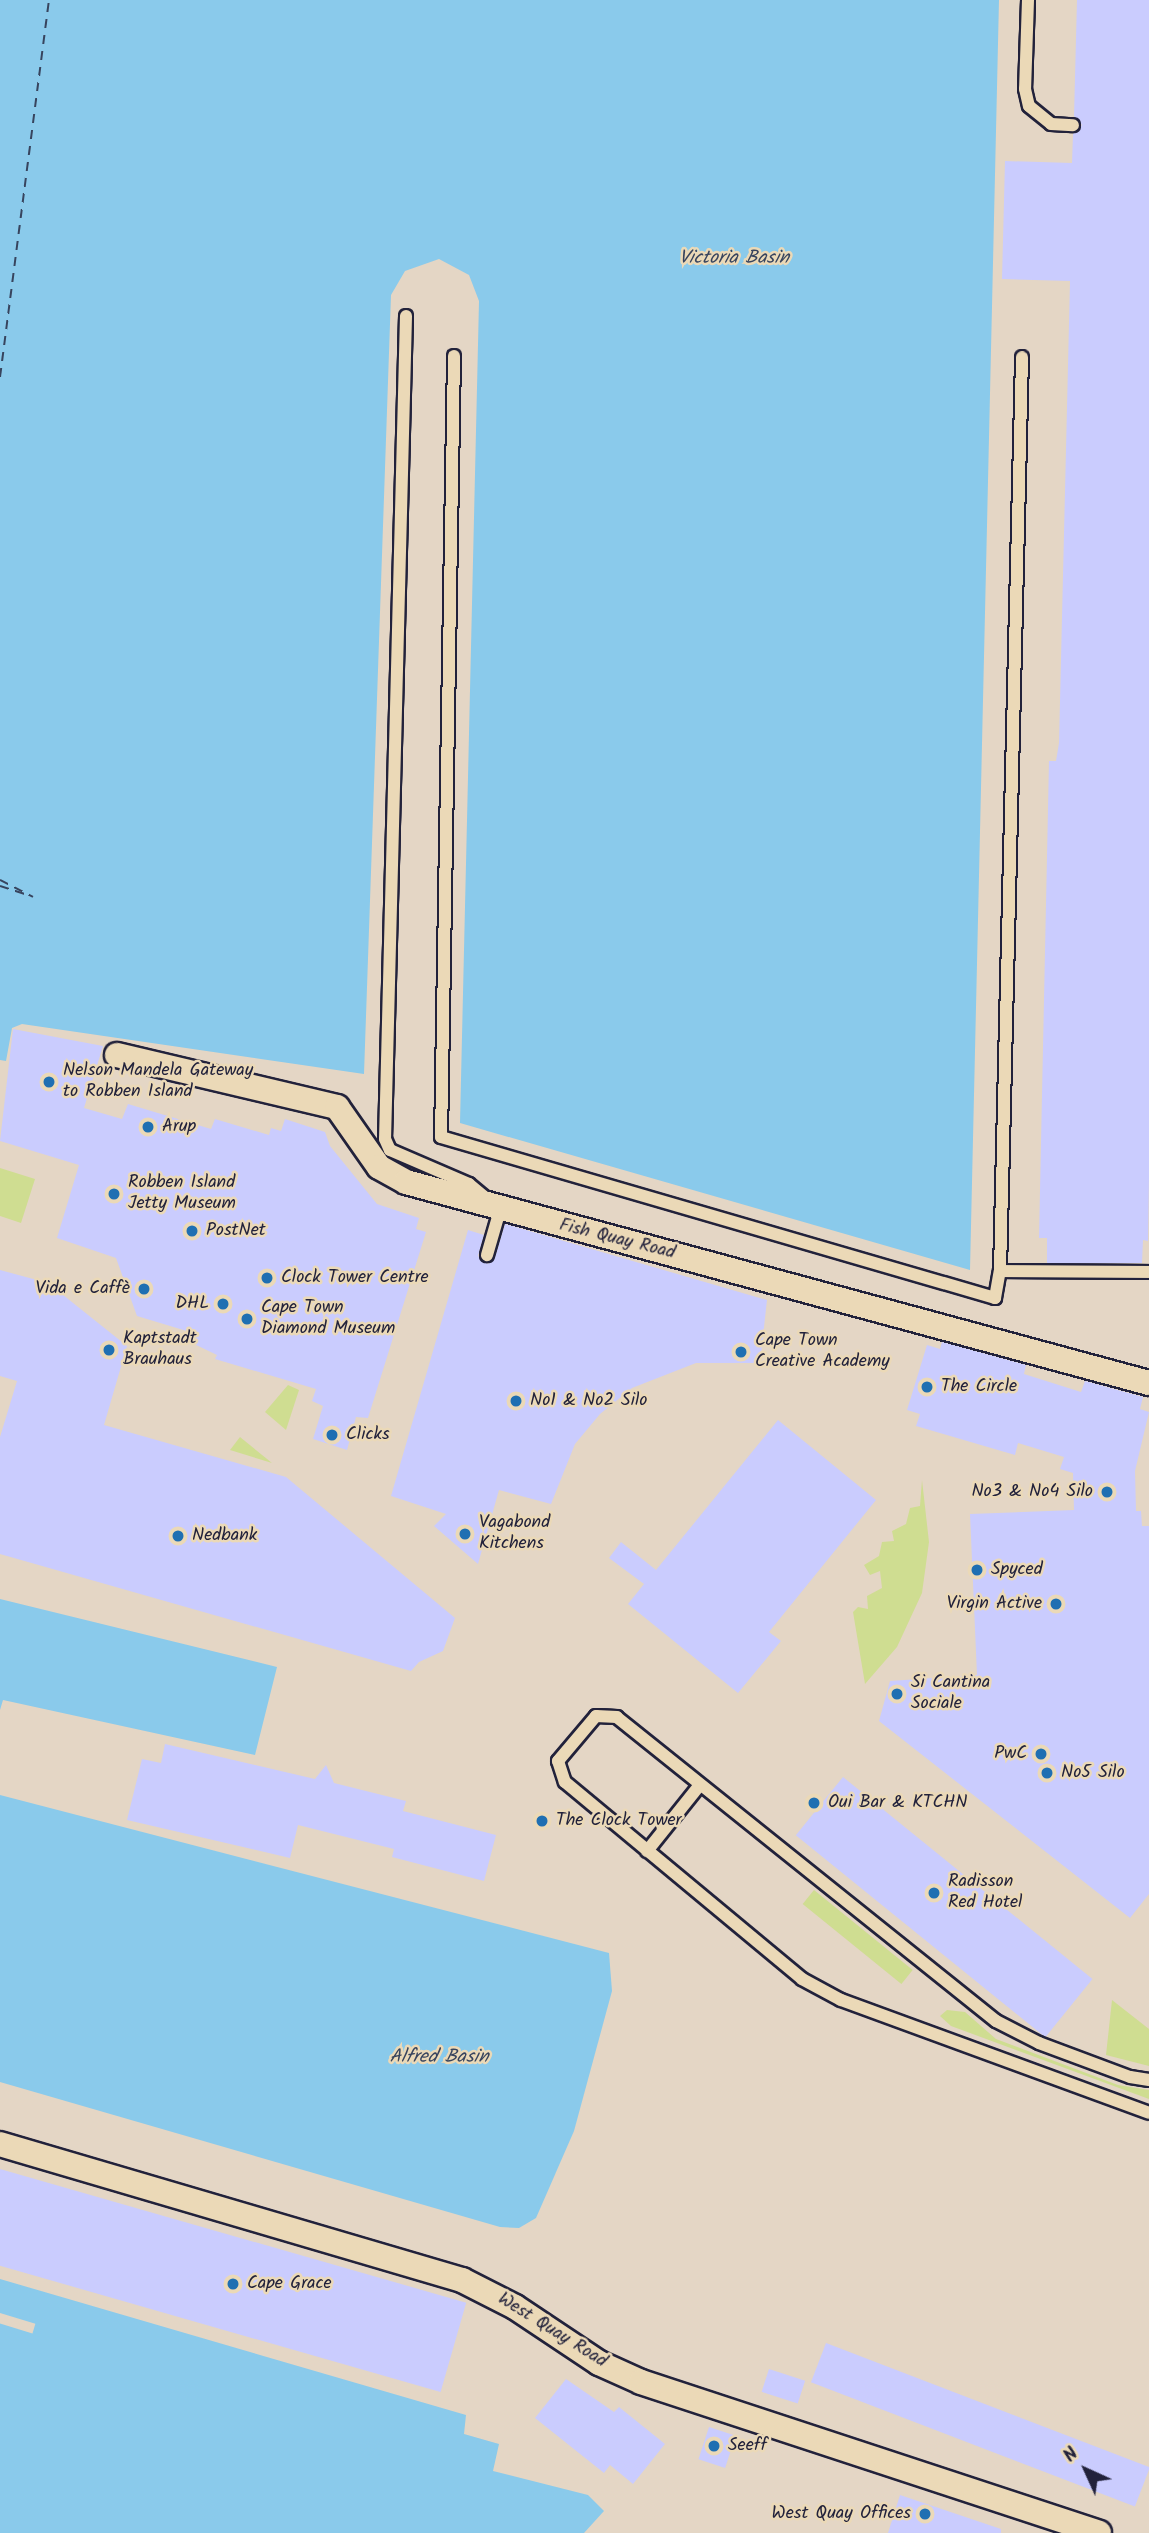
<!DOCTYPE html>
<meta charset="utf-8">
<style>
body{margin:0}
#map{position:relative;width:1149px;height:2533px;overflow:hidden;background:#e4d6c5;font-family:Kalam,sans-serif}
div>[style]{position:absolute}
.green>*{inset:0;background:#cfdd91;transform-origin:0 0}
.water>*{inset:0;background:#8acaeb}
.pier>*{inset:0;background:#e4d6c5;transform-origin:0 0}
.ferry>*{height:2px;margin-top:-1px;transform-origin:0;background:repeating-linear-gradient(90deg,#37445e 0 9px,transparent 0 16px)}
.building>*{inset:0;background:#caccfe;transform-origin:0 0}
.roads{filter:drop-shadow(2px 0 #22223b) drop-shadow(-2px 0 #22223b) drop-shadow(0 2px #22223b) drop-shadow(0 -2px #22223b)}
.service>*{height:12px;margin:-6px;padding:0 6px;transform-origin:6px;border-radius:6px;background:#ebd9b7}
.minor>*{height:24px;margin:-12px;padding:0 12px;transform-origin:12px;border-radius:12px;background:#ebd9b7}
.dots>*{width:19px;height:19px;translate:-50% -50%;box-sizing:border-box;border:4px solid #ebd9b7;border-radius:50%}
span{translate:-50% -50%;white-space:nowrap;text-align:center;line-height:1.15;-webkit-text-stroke:5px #ebd9b7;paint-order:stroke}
.poi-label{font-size:18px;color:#22223b}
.left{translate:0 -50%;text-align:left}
.right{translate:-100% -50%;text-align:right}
.street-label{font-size:18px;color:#22223b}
.water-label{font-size:19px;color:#37445e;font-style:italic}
.north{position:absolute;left:1051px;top:2435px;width:70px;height:70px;-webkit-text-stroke:5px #ebd9b7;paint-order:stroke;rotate:315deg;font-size:19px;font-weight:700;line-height:28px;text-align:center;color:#22223b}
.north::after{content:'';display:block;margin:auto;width:24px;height:32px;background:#22223b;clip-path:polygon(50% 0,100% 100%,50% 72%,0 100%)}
</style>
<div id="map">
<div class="green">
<i style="clip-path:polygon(0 1168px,35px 1179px,21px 1223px,0 1216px)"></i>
<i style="clip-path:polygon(288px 1385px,299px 1390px,286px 1430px,265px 1412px)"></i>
<i style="clip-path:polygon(240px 1437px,272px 1463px,230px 1450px)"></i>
<i style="clip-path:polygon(922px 1480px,929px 1542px,922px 1593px,897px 1647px,865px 1684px,853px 1612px,858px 1607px,868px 1609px,867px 1596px,882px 1588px,880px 1571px,870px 1575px,864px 1565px,879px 1556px,882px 1542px,894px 1541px,892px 1531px,906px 1524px,910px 1508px,920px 1506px)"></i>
<i style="left:814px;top:1890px;width:127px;height:18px;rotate:39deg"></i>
<i style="clip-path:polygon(1112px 2000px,1149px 2029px,1149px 2066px,1106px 2055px)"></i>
<i style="clip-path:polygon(947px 2010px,965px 2012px,996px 2039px,1118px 2085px,1149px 2090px,1149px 2099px,951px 2026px,940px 2016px)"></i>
</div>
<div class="water">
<i style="clip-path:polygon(0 0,999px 0,970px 1270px,460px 1123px,479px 301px,469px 275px,439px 259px,405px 271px,391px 295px,364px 1074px,22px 1024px,12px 1028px,6px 1061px,0 1060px)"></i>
<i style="clip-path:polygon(0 1599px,277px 1667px,255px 1755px,3px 1700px,0 1710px)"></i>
<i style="clip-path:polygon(0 1795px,609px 1953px,612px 1991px,574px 2131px,536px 2218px,519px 2228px,500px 2227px,0 2082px)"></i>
<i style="clip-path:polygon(0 2279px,466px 2415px,464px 2434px,499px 2444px,493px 2471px,588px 2495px,604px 2511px,584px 2533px,0 2533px)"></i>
</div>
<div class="pier">
<i style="left:0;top:2313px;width:37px;height:10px;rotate:17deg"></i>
</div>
<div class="ferry">
<i style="left:0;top:377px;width:380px;rotate:-82.6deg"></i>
<i style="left:0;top:880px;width:37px;rotate:27deg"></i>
<i style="left:0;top:886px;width:26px;rotate:18deg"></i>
</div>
<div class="building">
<i style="clip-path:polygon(1077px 0,1149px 0,1149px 1177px,1148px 1241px,1143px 1240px,1142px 1263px,1047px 1263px,1047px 1238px,1039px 1238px,1049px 761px,1056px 761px,1059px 743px,1070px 281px,1002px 279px,1005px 161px,1072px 163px,1073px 134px,1082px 125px,1074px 116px)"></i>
<i style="clip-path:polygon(13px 1029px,103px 1046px,84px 1108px,122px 1119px,128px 1104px,211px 1129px,215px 1119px,269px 1135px,271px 1128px,281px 1131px,285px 1119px,325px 1132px,330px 1146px,377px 1204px,419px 1218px,416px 1229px,426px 1232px,368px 1418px,356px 1417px,347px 1450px,313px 1439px,323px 1406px,312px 1401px,316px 1389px,215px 1359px,217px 1355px,190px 1342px,190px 1332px,137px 1316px,116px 1258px,57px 1238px,79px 1165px,0 1141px)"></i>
<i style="clip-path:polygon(505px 1224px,767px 1300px,760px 1363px,696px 1363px,632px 1388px,600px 1414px,575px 1444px,551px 1504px,499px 1490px,478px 1564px,434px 1526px,446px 1514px,391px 1496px,468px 1230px,484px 1235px,478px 1256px,488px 1264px,495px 1257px)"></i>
<i style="clip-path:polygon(0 1270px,48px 1283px,127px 1346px,104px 1425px,286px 1477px,455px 1618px,443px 1651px,419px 1662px,411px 1671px,0 1554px,0 1437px,17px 1381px,0 1376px)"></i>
<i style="clip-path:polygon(942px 1342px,1026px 1365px,1024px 1374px,1081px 1392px,1085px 1381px,1143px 1397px,1140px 1409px,1149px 1412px,1135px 1471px,1136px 1511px,1141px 1511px,1142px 1526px,1149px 1526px,1149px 1894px,1130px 1918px,879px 1721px,890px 1681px,977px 1675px,970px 1514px,1074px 1510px,1073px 1473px,1060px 1469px,1064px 1457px,1018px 1443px,1015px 1455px,916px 1426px,920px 1414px,907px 1410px,927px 1345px,940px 1349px)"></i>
<i style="clip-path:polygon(778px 1420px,876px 1500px,769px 1632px,781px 1641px,738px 1693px,628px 1604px,644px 1584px,609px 1558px,621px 1542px,656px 1570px)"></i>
<i style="clip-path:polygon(165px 1744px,315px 1779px,326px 1765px,334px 1783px,406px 1801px,403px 1811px,496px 1835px,484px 1881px,392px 1857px,394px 1849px,298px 1825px,290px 1858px,127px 1820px,142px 1759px,161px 1763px)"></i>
<i style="left:843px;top:1777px;width:321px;height:75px;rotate:39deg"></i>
<i style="left:0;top:2169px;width:485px;height:93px;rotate:16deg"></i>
<i style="left:826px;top:2343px;width:347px;height:42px;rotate:21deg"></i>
<i style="left:769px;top:2369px;width:38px;height:24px;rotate:18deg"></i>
<i style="clip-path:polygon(566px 2379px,614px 2412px,619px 2407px,665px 2444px,633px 2484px,610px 2465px,604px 2473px,535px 2418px)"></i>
<i style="left:709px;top:2427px;width:28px;height:34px;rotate:18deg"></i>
<i style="clip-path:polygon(900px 2495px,1001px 2529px,1001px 2533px,888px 2533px)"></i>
</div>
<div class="roads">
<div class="service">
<i style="left:1028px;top:0;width:89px;rotate:91.9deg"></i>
<i style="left:1025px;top:89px;width:17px;rotate:77deg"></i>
<i style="left:1029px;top:106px;width:28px;rotate:39deg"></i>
<i style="left:1051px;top:124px;width:22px;rotate:3deg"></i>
<i style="left:406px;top:316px;width:823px;rotate:91.46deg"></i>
<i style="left:385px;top:1139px;width:12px;rotate:66deg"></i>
<i style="left:390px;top:1150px;width:86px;rotate:23.3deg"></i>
<i style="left:469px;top:1184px;width:40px;rotate:40deg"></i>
<i style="left:500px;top:1210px;width:47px;rotate:106.1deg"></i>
<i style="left:454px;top:356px;width:781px;rotate:90.95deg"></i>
<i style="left:441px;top:1137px;width:577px;rotate:16.2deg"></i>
<i style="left:995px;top:1298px;width:27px;rotate:-80deg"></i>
<i style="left:1000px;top:1271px;width:914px;rotate:-88.62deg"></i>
<i style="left:1000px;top:1271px;width:149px;rotate:0.4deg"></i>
<i style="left:647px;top:1851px;width:83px;rotate:-51.3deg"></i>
<i style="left:1149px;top:2080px;width:19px;rotate:-171deg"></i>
<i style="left:1130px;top:2077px;width:97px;rotate:-159.5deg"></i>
<i style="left:1039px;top:2043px;width:48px;rotate:-152.9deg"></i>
<i style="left:996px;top:2021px;width:486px;rotate:-141.3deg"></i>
<i style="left:617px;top:1717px;width:21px;rotate:-177deg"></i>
<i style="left:596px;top:1716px;width:59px;rotate:130.2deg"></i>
<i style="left:558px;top:1761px;width:22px;rotate:72deg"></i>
<i style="left:565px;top:1782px;width:308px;rotate:39.7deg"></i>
<i style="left:802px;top:1979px;width:44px;rotate:28.3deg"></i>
<i style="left:841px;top:2000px;width:328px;rotate:20.1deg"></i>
</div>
<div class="minor">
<i style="left:117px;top:1055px;width:226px;rotate:13.3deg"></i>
<i style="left:337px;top:1107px;width:73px;rotate:55deg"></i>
<i style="left:379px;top:1167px;width:31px;rotate:29deg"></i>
<i style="left:406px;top:1182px;width:770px;rotate:15.14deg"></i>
<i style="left:0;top:2144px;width:482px;rotate:16.4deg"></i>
<i style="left:462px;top:2280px;width:59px;rotate:27deg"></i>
<i style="left:515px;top:2307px;width:101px;rotate:33.7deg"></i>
<i style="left:599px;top:2363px;width:46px;rotate:24.3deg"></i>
<i style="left:641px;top:2382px;width:482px;rotate:18.2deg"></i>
</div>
</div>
<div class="dots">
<i style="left:49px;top:1082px;background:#1f6fb2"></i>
<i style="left:148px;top:1127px;background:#1f6fb2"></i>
<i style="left:114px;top:1194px;background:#1f6fb2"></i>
<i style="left:192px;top:1231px;background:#1f6fb2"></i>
<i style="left:267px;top:1278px;background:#1f6fb2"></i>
<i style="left:144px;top:1289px;background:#1f6fb2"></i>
<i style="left:223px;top:1304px;background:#1f6fb2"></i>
<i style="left:247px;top:1319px;background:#1f6fb2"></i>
<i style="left:109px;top:1350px;background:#1f6fb2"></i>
<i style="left:741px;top:1352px;background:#1f6fb2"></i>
<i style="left:927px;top:1387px;background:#1f6fb2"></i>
<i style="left:516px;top:1401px;background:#1f6fb2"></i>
<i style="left:332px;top:1435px;background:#1f6fb2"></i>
<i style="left:1107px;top:1492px;background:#1f6fb2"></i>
<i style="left:465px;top:1534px;background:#1f6fb2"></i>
<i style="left:178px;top:1536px;background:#1f6fb2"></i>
<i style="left:977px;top:1570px;background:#1f6fb2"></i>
<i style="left:1056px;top:1604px;background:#1f6fb2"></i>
<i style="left:897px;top:1694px;background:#1f6fb2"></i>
<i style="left:1041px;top:1754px;background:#1f6fb2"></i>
<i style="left:1047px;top:1773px;background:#1f6fb2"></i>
<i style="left:814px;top:1803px;background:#1f6fb2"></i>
<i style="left:542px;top:1821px;background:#1f6fb2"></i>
<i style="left:934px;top:1893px;background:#1f6fb2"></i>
<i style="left:233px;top:2284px;background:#1f6fb2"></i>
<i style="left:714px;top:2446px;background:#1f6fb2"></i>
<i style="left:925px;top:2514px;background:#1f6fb2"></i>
</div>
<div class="poi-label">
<span class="left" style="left:63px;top:1082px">Nelson Mandela Gateway<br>to Robben Island</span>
<span class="left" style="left:162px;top:1127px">Arup</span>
<span class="left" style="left:128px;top:1194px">Robben Island<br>Jetty Museum</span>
<span class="left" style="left:206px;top:1231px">PostNet</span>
<span class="left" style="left:281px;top:1278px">Clock Tower Centre</span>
<span class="right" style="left:130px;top:1289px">Vida e Caffè</span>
<span class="right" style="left:209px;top:1304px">DHL</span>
<span class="left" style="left:261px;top:1319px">Cape Town<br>Diamond Museum</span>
<span class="left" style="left:123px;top:1350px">Kaptstadt<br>Brauhaus</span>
<span class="left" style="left:755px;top:1352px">Cape Town<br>Creative Academy</span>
<span class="left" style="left:941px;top:1387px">The Circle</span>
<span class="left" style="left:530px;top:1401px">No1 &amp; No2 Silo</span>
<span class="left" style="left:346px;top:1435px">Clicks</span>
<span class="right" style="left:1093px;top:1492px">No3 &amp; No4 Silo</span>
<span class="left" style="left:479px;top:1534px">Vagabond<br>Kitchens</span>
<span class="left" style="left:192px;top:1536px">Nedbank</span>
<span class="left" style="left:991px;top:1570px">Spyced</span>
<span class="right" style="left:1042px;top:1604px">Virgin Active</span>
<span class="left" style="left:911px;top:1694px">Si Cantina<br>Sociale</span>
<span class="right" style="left:1027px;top:1754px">PwC</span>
<span class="left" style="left:1061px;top:1773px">No5 Silo</span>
<span class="left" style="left:828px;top:1803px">Oui Bar &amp; KTCHN</span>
<span class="left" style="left:556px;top:1821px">The Clock Tower</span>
<span class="left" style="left:948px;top:1893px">Radisson<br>Red Hotel</span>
<span class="left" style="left:247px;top:2284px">Cape Grace</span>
<span class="left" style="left:728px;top:2446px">Seeff</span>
<span class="right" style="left:911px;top:2514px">West Quay Offices</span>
</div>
<div class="street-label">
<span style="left:617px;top:1240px;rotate:14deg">Fish Quay Road</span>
<span style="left:552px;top:2331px;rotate:32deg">West Quay Road</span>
</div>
<div class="water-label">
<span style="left:734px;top:259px">Victoria Basin</span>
<span style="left:439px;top:2058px">Alfred Basin</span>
</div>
<div class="north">N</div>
</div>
